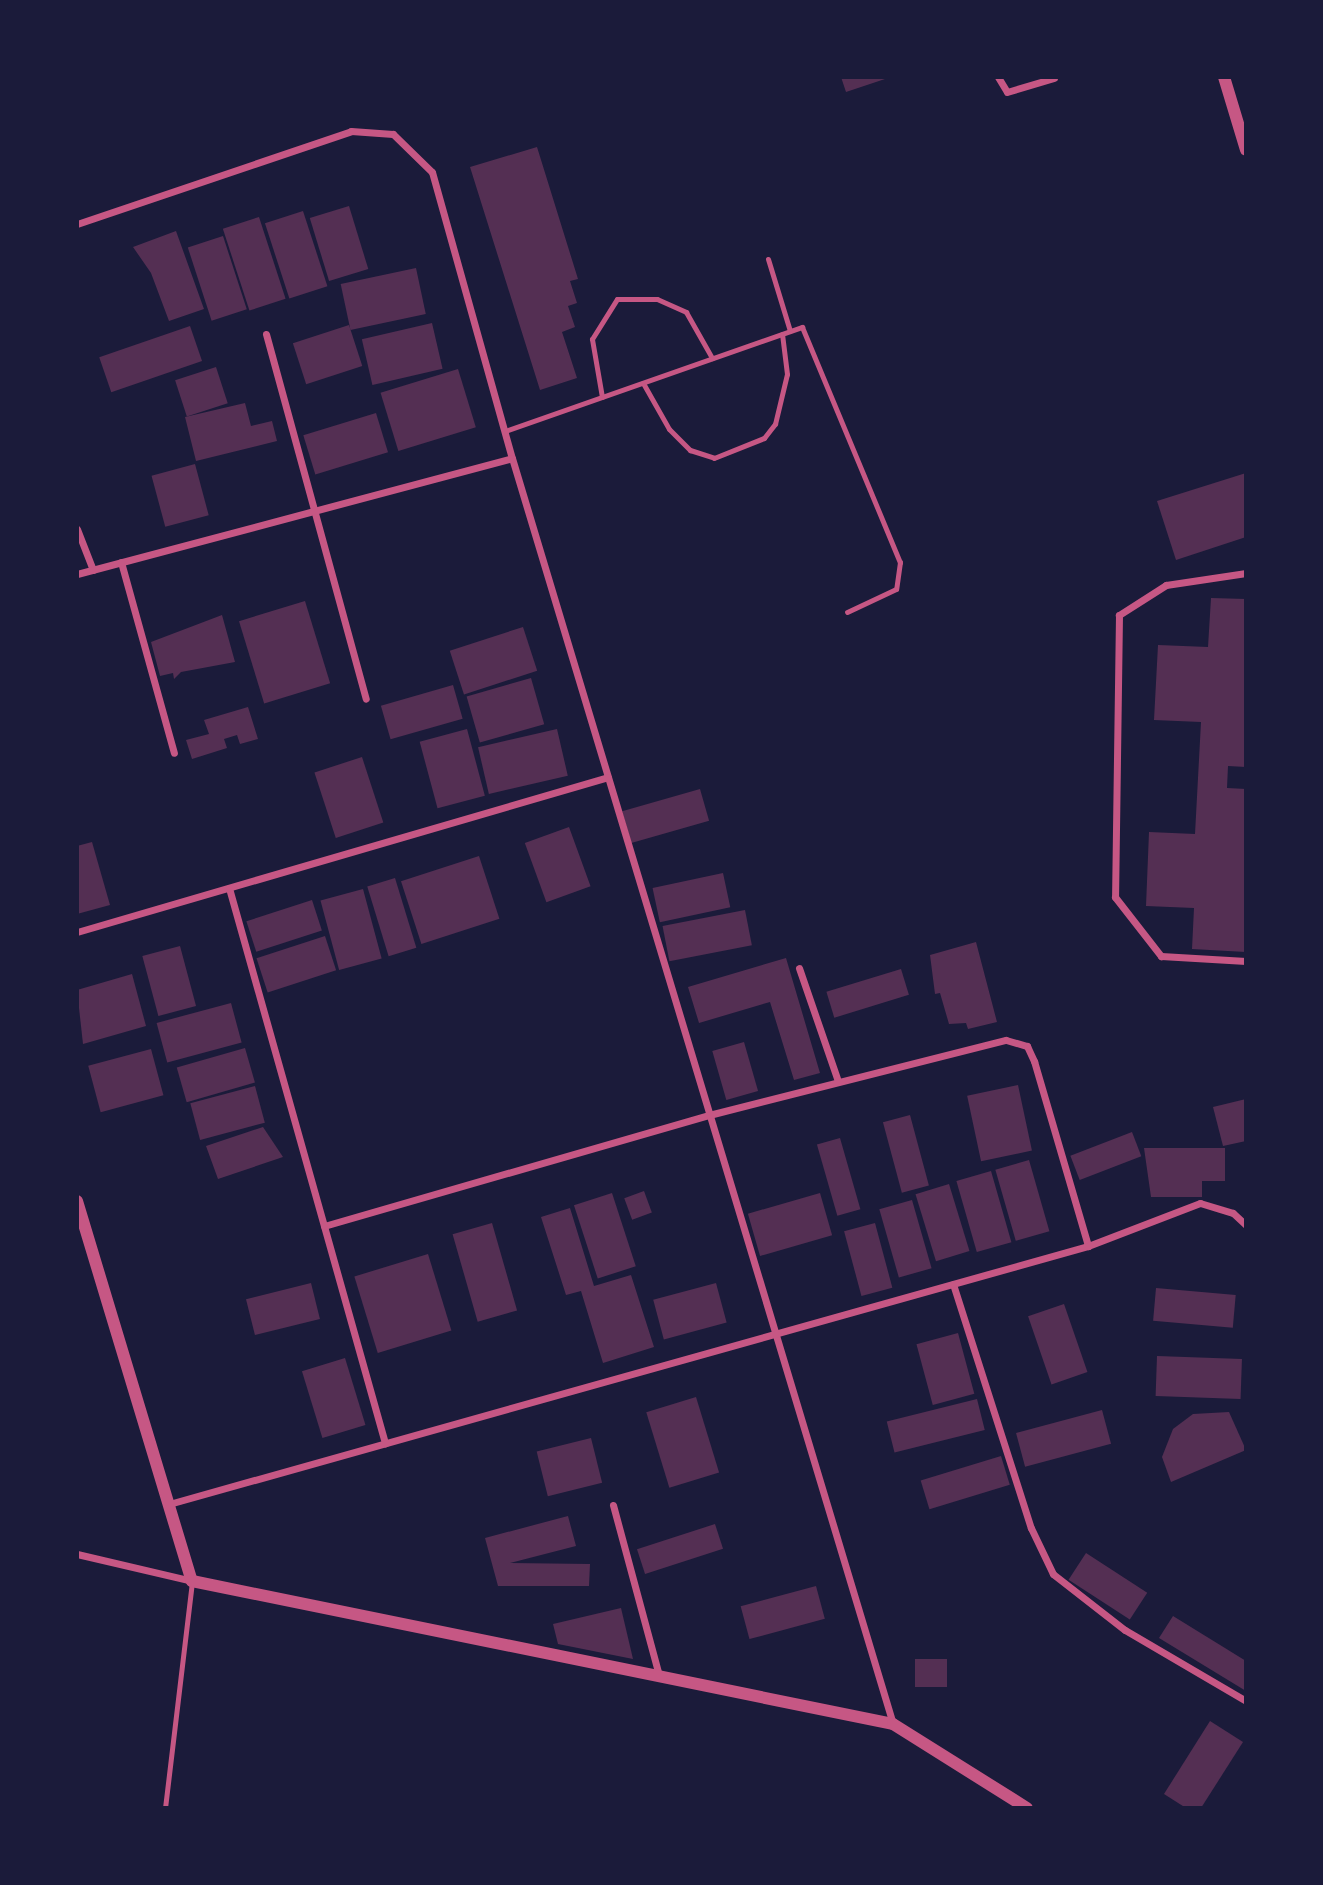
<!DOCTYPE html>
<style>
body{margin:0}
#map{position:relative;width:1323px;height:1885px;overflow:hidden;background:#1b1b3a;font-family:Jost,sans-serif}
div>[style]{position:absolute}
.building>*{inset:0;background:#542f53;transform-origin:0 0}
.service>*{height:5px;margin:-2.5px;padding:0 2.5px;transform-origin:2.5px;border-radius:2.5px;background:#c65784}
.minor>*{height:7px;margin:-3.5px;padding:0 3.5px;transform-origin:3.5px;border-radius:3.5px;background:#c65784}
.tertiary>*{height:12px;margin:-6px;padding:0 6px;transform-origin:6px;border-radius:6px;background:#c65784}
span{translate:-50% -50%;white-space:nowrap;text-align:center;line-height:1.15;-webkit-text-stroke:5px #1b1b3a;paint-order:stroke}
.frame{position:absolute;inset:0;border:79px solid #1b1b3a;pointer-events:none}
</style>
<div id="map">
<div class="building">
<i style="clip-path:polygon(841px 77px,891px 77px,846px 92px)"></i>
<i style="clip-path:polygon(537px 147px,578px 279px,570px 281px,577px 303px,568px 306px,575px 327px,562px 332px,577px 378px,540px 390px,470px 167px)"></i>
<i style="left:349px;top:206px;width:66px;height:41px;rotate:73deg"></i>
<i style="left:303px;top:211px;width:79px;height:40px;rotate:72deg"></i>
<i style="left:259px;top:217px;width:86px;height:38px;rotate:72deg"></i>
<i style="clip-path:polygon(176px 231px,204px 309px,169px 321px,151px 273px,133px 247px)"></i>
<i style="left:223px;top:236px;width:77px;height:37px;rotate:72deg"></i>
<i style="left:416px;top:268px;width:47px;height:77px;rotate:78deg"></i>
<i style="left:432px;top:323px;width:47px;height:72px;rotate:77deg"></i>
<i style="left:349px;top:325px;width:43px;height:59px;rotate:72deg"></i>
<i style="left:190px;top:326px;width:37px;height:96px;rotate:71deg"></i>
<i style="left:216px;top:367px;width:38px;height:43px;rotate:72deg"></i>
<i style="left:458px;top:369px;width:61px;height:81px;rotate:73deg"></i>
<i style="clip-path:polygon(245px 403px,251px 426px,272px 421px,277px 441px,196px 461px,185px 417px)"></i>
<i style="left:376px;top:413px;width:41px;height:76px;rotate:73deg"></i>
<i style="left:195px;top:464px;width:53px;height:45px;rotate:75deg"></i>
<i style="clip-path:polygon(1246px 473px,1246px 537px,1176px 560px,1157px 501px)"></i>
<i style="clip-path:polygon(1211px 598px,1246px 599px,1246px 767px,1228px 766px,1227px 788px,1246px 789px,1246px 952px,1192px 949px,1194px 908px,1146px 906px,1149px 832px,1195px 834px,1201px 722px,1154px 720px,1158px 645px,1208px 647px)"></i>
<i style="left:305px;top:601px;width:86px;height:69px;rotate:73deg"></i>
<i style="clip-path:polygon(222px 615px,235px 662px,181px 672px,174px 679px,173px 673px,160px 676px,151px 642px)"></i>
<i style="left:523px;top:627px;width:46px;height:77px;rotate:72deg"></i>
<i style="left:531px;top:678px;width:48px;height:67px;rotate:74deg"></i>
<i style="left:453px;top:685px;width:35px;height:75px;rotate:74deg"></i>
<i style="clip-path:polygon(248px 707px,258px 739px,240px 744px,237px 735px,224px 739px,227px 748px,192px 759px,186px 740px,209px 734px,204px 720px)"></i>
<i style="left:467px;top:729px;width:69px;height:49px;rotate:75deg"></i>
<i style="left:557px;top:729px;width:48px;height:81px;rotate:77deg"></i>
<i style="left:362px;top:757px;width:69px;height:50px;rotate:72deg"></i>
<i style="left:700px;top:789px;width:33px;height:81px;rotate:74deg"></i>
<i style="left:569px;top:827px;width:63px;height:47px;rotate:70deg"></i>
<i style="clip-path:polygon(92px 842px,110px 905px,77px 914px,77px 846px)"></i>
<i style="left:479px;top:856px;width:66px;height:82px;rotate:72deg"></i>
<i style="left:723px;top:873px;width:35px;height:72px;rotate:78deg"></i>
<i style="left:395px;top:878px;width:73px;height:29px;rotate:73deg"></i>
<i style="left:363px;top:889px;width:72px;height:44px;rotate:75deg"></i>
<i style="left:312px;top:900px;width:32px;height:69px;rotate:72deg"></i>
<i style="left:745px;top:910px;width:36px;height:84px;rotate:79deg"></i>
<i style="left:325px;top:936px;width:36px;height:72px;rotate:72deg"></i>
<i style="clip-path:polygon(976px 942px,997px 1022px,968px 1029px,966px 1023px,949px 1024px,940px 993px,935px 994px,930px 955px)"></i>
<i style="left:180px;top:946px;width:62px;height:39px;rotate:75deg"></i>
<i style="clip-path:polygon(786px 958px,820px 1073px,794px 1080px,770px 1002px,699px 1023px,688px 987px)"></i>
<i style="left:901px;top:969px;width:27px;height:78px;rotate:73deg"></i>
<i style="clip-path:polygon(132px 974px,146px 1026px,83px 1044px,77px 990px)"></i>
<i style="left:231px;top:1003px;width:41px;height:77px;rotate:75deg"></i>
<i style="left:744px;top:1042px;width:51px;height:33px;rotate:74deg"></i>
<i style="left:245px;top:1048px;width:36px;height:71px;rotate:74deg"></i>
<i style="left:151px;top:1049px;width:48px;height:65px;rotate:75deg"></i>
<i style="left:1018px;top:1085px;width:67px;height:52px;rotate:78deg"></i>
<i style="left:255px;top:1086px;width:38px;height:67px;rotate:75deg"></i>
<i style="clip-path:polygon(1246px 1099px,1246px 1141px,1223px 1146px,1213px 1107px)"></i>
<i style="left:910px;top:1115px;width:73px;height:28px;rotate:75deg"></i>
<i style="clip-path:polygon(263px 1127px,283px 1157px,218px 1179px,206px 1146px)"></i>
<i style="left:1132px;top:1132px;width:26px;height:66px;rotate:69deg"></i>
<i style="left:840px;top:1138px;width:74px;height:24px;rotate:74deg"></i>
<i style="clip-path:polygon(1144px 1148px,1225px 1148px,1225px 1181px,1202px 1181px,1202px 1197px,1151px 1197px)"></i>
<i style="left:1029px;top:1160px;width:74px;height:35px;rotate:74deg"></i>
<i style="left:991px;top:1171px;width:74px;height:36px;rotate:74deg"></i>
<i style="left:949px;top:1184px;width:70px;height:35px;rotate:73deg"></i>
<i style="left:644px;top:1191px;width:23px;height:21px;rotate:70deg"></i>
<i style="left:612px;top:1193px;width:77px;height:40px;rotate:72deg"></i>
<i style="left:820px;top:1193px;width:44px;height:75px;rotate:74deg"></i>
<i style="left:912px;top:1200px;width:71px;height:34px;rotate:74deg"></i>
<i style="clip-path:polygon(570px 1208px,594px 1286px,631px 1275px,654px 1347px,603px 1363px,581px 1291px,566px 1295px,541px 1217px)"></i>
<i style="left:492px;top:1223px;width:91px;height:41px;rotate:74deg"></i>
<i style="left:875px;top:1223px;width:67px;height:32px;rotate:75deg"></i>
<i style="left:428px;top:1254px;width:80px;height:77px;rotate:73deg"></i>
<i style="left:311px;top:1283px;width:37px;height:67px;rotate:76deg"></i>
<i style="left:716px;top:1283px;width:41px;height:65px;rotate:75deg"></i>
<i style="left:1156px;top:1288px;width:80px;height:33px;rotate:5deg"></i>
<i style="left:1064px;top:1304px;width:72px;height:38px;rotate:71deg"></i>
<i style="left:958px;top:1333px;width:63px;height:43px;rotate:75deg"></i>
<i style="left:1157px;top:1356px;width:85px;height:40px;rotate:2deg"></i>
<i style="left:345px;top:1358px;width:70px;height:45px;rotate:73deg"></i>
<i style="left:696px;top:1397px;width:79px;height:52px;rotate:73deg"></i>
<i style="left:977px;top:1399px;width:32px;height:93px;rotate:76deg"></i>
<i style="left:1102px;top:1410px;width:35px;height:89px;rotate:75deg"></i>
<i style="clip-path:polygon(1229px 1412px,1246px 1450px,1171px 1482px,1162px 1457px,1173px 1429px,1193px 1414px)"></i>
<i style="left:591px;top:1438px;width:46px;height:56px;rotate:76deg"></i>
<i style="left:1001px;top:1456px;width:30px;height:84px;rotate:73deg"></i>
<i style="clip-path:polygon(568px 1516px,576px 1546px,510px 1563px,590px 1564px,589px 1586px,498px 1586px,485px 1538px)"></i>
<i style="left:715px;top:1524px;width:26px;height:82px;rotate:72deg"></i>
<i style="left:1086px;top:1553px;width:73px;height:32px;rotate:33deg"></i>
<i style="left:816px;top:1586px;width:34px;height:78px;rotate:75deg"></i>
<i style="clip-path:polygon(621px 1608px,633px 1659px,558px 1644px,553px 1624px)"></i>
<i style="clip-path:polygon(1173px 1616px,1246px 1661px,1246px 1691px,1159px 1638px)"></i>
<i style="left:915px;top:1659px;width:32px;height:28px"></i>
<i style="clip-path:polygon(1210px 1721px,1243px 1742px,1201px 1808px,1186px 1808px,1164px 1794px)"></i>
</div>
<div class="service">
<i style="left:768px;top:259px;width:75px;rotate:73deg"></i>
<i style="left:802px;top:327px;width:255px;rotate:67.4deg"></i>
<i style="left:900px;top:562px;width:27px;rotate:98deg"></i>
<i style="left:896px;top:589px;width:54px;rotate:154.9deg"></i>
<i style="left:643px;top:383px;width:53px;rotate:60.5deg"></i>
<i style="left:669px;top:429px;width:30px;rotate:45deg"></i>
<i style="left:690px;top:450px;width:25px;rotate:18deg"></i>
<i style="left:714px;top:458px;width:54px;rotate:-21.8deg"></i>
<i style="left:764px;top:438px;width:18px;rotate:-52deg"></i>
<i style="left:775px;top:424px;width:51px;rotate:-76.5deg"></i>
<i style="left:787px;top:374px;width:40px;rotate:-97.1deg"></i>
<i style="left:602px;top:397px;width:59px;rotate:-99.8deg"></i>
<i style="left:592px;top:339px;width:47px;rotate:-58deg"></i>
<i style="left:617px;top:299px;width:40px"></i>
<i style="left:657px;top:299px;width:32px;rotate:24deg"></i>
<i style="left:686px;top:312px;width:53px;rotate:60.5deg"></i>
<i style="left:505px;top:431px;width:315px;rotate:-19.3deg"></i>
<i style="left:165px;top:1808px;width:228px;rotate:-83.2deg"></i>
</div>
<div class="minor">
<i style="left:998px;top:77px;width:17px;rotate:59deg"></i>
<i style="left:1007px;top:92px;width:49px;rotate:-16.6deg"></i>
<i style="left:77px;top:224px;width:289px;rotate:-18.7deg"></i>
<i style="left:351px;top:131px;width:42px;rotate:4.1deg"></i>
<i style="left:393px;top:134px;width:54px;rotate:44.3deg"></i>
<i style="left:432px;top:172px;width:297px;rotate:74.4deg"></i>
<i style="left:512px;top:458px;width:1322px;rotate:73.25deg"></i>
<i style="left:266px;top:334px;width:378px;rotate:74.7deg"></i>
<i style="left:77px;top:529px;width:44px;rotate:68.7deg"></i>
<i style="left:121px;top:562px;width:198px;rotate:74.5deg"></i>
<i style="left:1246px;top:573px;width:81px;rotate:171.5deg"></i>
<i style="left:1166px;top:585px;width:56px;rotate:147.4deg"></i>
<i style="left:1119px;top:615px;width:282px;rotate:90.8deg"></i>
<i style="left:1115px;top:897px;width:75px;rotate:52.1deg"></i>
<i style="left:1161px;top:956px;width:85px;rotate:3.4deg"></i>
<i style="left:77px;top:574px;width:450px;rotate:-14.9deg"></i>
<i style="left:229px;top:888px;width:577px;rotate:74.3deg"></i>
<i style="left:77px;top:932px;width:553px;rotate:-16.27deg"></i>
<i style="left:799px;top:968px;width:120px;rotate:71deg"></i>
<i style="left:324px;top:1226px;width:401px;rotate:-16.1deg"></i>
<i style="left:709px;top:1115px;width:306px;rotate:-14.2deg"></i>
<i style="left:1006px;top:1040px;width:22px;rotate:16deg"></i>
<i style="left:1027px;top:1046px;width:17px;rotate:65deg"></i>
<i style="left:1034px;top:1061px;width:193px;rotate:73.7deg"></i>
<i style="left:953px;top:1284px;width:256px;rotate:72.3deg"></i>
<i style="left:1031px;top:1528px;width:51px;rotate:64.4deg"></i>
<i style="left:1053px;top:1574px;width:91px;rotate:37.9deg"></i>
<i style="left:1125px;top:1630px;width:140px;rotate:30.4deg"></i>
<i style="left:169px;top:1504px;width:955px;rotate:-15.68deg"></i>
<i style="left:1088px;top:1246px;width:120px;rotate:-21deg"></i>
<i style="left:1200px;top:1203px;width:34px;rotate:17deg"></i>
<i style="left:1233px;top:1213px;width:18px;rotate:43deg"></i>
<i style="left:613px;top:1505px;width:177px;rotate:74.9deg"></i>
<i style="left:77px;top:1554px;width:118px;rotate:13.2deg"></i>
</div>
<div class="tertiary">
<i style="left:1224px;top:77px;width:76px;rotate:73.2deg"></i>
<i style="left:77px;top:1201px;width:397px;rotate:73.2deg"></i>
<i style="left:192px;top:1581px;width:715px;rotate:11.53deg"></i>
<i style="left:893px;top:1724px;width:158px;rotate:32.1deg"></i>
</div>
<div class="frame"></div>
</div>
